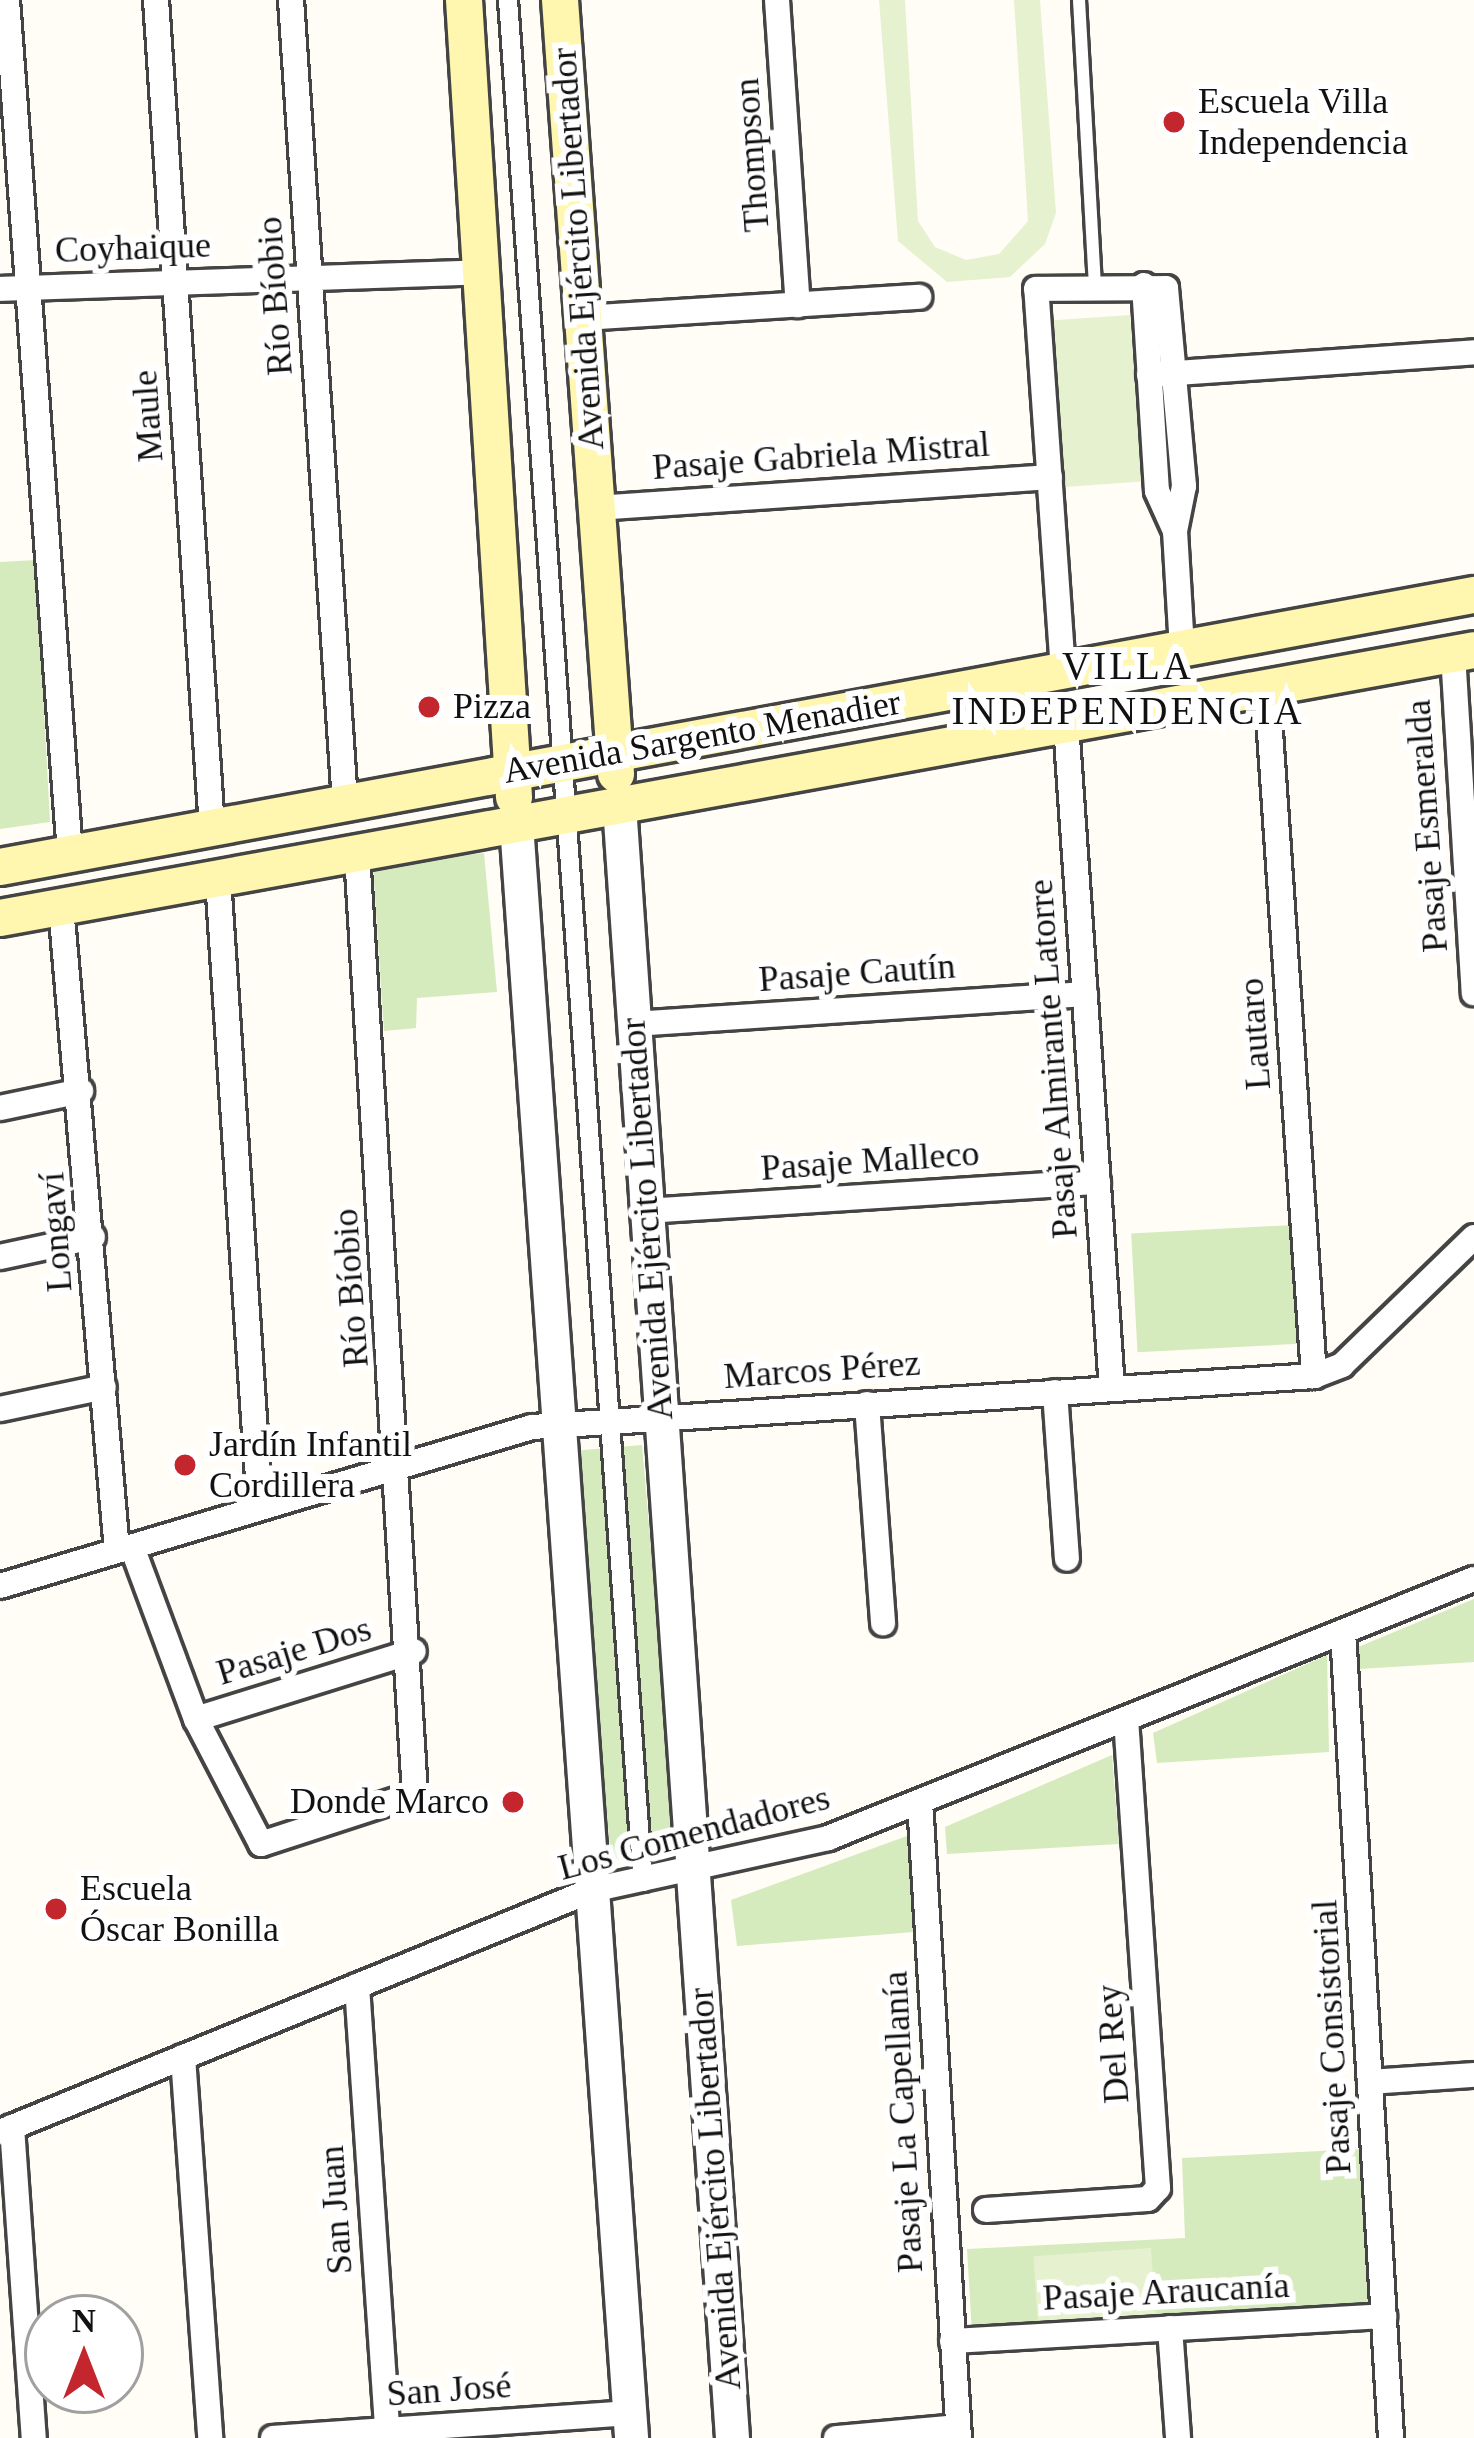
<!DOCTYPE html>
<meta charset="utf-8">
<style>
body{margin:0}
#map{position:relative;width:1474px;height:2438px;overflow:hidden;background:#fffdf5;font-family:Georgia,serif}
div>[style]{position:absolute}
.green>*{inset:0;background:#d5ebbd;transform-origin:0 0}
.pitch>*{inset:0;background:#e6f2cf;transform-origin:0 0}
.roads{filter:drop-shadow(3px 0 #444) drop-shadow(-3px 0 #444) drop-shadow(0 3px #444) drop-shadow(0 -3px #444)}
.service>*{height:12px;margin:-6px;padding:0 6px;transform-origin:6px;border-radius:6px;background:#fff}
.pedestrian>*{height:18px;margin:-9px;padding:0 9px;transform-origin:9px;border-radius:9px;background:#fff}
.minor>*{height:24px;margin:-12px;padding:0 12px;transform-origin:12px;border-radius:12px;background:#fff}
.tertiary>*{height:33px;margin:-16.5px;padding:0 16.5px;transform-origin:16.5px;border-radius:16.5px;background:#fff}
.secondary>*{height:36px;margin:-18px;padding:0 18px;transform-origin:18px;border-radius:18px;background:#fff6b0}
.dots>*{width:33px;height:33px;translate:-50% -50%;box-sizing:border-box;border:6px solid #fff;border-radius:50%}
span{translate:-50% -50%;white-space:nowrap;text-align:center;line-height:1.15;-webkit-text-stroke:12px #fff;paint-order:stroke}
.poi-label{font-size:36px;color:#111}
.left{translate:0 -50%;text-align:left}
.right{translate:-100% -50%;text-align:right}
.street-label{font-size:36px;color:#111}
.neighbourhood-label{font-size:39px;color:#111;letter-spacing:3px}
.north{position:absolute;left:24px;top:2294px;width:120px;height:120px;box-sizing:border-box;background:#fff;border:3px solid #a0a0a0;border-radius:50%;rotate:0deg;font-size:33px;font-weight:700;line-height:48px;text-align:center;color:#111}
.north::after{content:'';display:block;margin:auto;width:42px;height:54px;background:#c4262e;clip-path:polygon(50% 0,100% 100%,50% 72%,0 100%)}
</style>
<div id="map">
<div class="green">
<i style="clip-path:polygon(36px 560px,50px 822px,0 829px,0 562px)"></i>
<i style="clip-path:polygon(484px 853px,497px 992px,417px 998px,416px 1028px,384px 1031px,373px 866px)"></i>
<i style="left:1292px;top:1225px;width:119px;height:161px;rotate:87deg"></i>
<i style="left:642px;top:1445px;width:411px;height:67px;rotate:85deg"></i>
<i style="clip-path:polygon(1474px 1599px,1474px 1662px,1359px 1669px,1358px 1647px)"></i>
<i style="clip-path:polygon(1327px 1655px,1329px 1752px,1157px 1763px,1153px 1733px)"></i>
<i style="clip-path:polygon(1112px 1755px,1119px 1844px,947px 1854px,945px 1827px)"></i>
<i style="clip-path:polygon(907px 1836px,914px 1932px,737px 1946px,731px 1900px)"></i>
<i style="clip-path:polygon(1361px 2149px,1370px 2313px,972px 2334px,967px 2249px,1185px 2238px,1182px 2158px)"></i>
</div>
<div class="pitch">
<i style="clip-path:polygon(879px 0,905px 0,918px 221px,935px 247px,966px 260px,999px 254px,1028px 221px,1014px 0,1040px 0,1056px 213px,1045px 244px,1010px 277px,947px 282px,898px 241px)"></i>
<i style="left:1130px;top:315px;width:167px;height:80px;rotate:86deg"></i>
<i style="left:1151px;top:2248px;width:70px;height:118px;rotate:86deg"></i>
</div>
<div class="roads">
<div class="service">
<i style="left:1079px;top:0;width:285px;rotate:86.8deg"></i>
</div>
<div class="pedestrian">
<i style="left:508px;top:0;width:1887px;rotate:85.9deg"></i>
</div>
<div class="minor">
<i style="left:7px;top:0;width:856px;rotate:85.78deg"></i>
<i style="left:156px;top:0;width:829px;rotate:86.13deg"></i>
<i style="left:291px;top:0;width:805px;rotate:86.15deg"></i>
<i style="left:777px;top:0;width:306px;rotate:86.1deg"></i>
<i style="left:1144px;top:285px;width:206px;rotate:86.4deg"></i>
<i style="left:1157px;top:491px;width:44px;rotate:65.8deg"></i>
<i style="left:0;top:289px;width:485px;rotate:-2deg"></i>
<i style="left:583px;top:318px;width:337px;rotate:-3.6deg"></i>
<i style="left:1149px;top:375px;width:326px;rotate:-4deg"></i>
<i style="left:597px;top:508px;width:454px;rotate:-3.9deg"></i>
<i style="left:1453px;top:654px;width:340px;rotate:86.5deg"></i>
<i style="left:1063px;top:671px;width:383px;rotate:-94deg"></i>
<i style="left:1036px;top:289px;width:130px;rotate:-0.4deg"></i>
<i style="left:1166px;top:288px;width:199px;rotate:84.8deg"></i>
<i style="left:1184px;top:486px;width:46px;rotate:101.3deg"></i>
<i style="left:1175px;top:531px;width:118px;rotate:86.6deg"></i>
<i style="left:1267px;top:688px;width:690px;rotate:86.09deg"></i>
<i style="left:1066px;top:724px;width:666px;rotate:86.04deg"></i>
<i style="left:218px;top:879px;width:630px;rotate:86.18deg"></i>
<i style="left:61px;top:907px;width:646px;rotate:85.03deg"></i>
<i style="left:634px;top:1024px;width:452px;rotate:-3.8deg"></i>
<i style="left:0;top:1108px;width:83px;rotate:-11.9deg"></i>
<i style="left:646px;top:1211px;width:453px;rotate:-3.7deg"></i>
<i style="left:0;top:1257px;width:95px;rotate:-12.1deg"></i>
<i style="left:1055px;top:1392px;width:167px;rotate:85.9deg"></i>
<i style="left:867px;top:1404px;width:220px;rotate:85.8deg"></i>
<i style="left:0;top:1409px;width:106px;rotate:-11.9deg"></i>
<i style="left:132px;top:1547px;width:184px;rotate:69.6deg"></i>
<i style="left:196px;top:1719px;width:141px;rotate:62.5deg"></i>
<i style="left:261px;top:1844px;width:162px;rotate:-18deg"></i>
<i style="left:415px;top:1794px;width:943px;rotate:-93.53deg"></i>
<i style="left:0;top:1586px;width:555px;rotate:-16.64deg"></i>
<i style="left:532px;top:1427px;width:784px;rotate:-3.73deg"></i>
<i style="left:1314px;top:1376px;width:30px;rotate:-21deg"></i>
<i style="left:1342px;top:1365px;width:184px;rotate:-44.1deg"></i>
<i style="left:1343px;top:1632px;width:807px;rotate:86.59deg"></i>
<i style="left:196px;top:1719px;width:228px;rotate:-17.3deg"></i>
<i style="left:920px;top:1802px;width:637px;rotate:86.49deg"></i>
<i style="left:357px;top:1986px;width:445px;rotate:86.1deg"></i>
<i style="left:183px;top:2057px;width:382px;rotate:85.9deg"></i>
<i style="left:1370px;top:2082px;width:104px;rotate:-3.9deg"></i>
<i style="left:12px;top:2127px;width:312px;rotate:86deg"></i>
<i style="left:0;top:2132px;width:640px;rotate:-22.23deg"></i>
<i style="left:592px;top:1890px;width:242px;rotate:-12.4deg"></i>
<i style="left:828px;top:1838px;width:696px;rotate:-21.85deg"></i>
<i style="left:986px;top:2210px;width:162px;rotate:-3.9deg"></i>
<i style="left:1148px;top:2199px;width:15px;rotate:-48deg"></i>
<i style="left:1158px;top:2188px;width:470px;rotate:-93.9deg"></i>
<i style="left:1170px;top:2328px;width:110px;rotate:85.8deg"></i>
<i style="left:952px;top:2341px;width:433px;rotate:-3.3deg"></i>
<i style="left:273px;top:2438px;width:357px;rotate:-4deg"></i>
<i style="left:836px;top:2438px;width:122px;rotate:-5.2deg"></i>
</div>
<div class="tertiary">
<i style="left:619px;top:805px;width:1637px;rotate:86.04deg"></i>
<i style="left:516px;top:824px;width:1618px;rotate:85.92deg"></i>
</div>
<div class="secondary">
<i style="left:464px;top:0;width:799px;rotate:86.41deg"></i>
<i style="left:560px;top:0;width:776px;rotate:85.86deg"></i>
<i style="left:0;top:867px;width:1499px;rotate:-10.46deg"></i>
<i style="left:0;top:918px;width:1498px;rotate:-10.3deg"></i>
</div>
</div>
<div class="dots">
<i style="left:1174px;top:122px;background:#c4262e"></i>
<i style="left:429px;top:707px;background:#c4262e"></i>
<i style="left:185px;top:1465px;background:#c4262e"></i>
<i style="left:513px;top:1802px;background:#c4262e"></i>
<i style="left:56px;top:1909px;background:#c4262e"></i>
</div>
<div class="poi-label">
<span class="left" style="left:1198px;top:122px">Escuela Villa<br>Independencia</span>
<span class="left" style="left:453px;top:707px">Pizza</span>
<span class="left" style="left:209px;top:1465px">Jardín Infantil<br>Cordillera</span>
<span class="right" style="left:489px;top:1802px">Donde Marco</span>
<span class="left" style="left:80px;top:1909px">Escuela<br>Óscar Bonilla</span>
</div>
<div class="street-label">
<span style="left:752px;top:155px;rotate:-94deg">Thompson</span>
<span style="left:133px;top:248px;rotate:-2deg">Coyhaique</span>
<span style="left:578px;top:249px;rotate:-94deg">Avenida Ejército Libertador</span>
<span style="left:275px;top:296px;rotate:-94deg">Río Bíobio</span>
<span style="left:148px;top:416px;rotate:-94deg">Maule</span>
<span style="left:821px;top:456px;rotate:-4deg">Pasaje Gabriela Mistral</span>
<span style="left:702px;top:737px;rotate:-10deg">Avenida Sargento Menadier</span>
<span style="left:1427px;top:826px;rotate:-94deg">Pasaje Esmeralda</span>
<span style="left:857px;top:973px;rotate:-4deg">Pasaje Cautín</span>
<span style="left:1255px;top:1034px;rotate:-94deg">Lautaro</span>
<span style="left:1053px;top:1059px;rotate:-94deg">Pasaje Almirante Latorre</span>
<span style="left:870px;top:1161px;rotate:-4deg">Pasaje Malleco</span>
<span style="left:647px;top:1219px;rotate:-94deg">Avenida Ejército Libertador</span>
<span style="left:56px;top:1232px;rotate:-94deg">Longaví</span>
<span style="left:351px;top:1288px;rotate:-94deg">Río Bíobio</span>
<span style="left:822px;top:1370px;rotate:-4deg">Marcos Pérez</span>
<span style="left:294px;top:1651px;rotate:-17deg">Pasaje Dos</span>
<span style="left:694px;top:1833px;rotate:-15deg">Los Comendadores</span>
<span style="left:1332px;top:2037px;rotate:-93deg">Pasaje Consistorial</span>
<span style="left:1113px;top:2044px;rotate:-94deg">Del Rey</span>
<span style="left:903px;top:2122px;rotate:-93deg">Pasaje La Capellanía</span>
<span style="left:715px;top:2189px;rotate:-94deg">Avenida Ejército Libertador</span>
<span style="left:336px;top:2210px;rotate:-94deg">San Juan</span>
<span style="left:1166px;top:2292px;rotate:-3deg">Pasaje Araucanía</span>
<span style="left:449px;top:2390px;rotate:-4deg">San José</span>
</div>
<div class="neighbourhood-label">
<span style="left:1128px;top:689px">VILLA<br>INDEPENDENCIA</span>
</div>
<div class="north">N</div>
</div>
